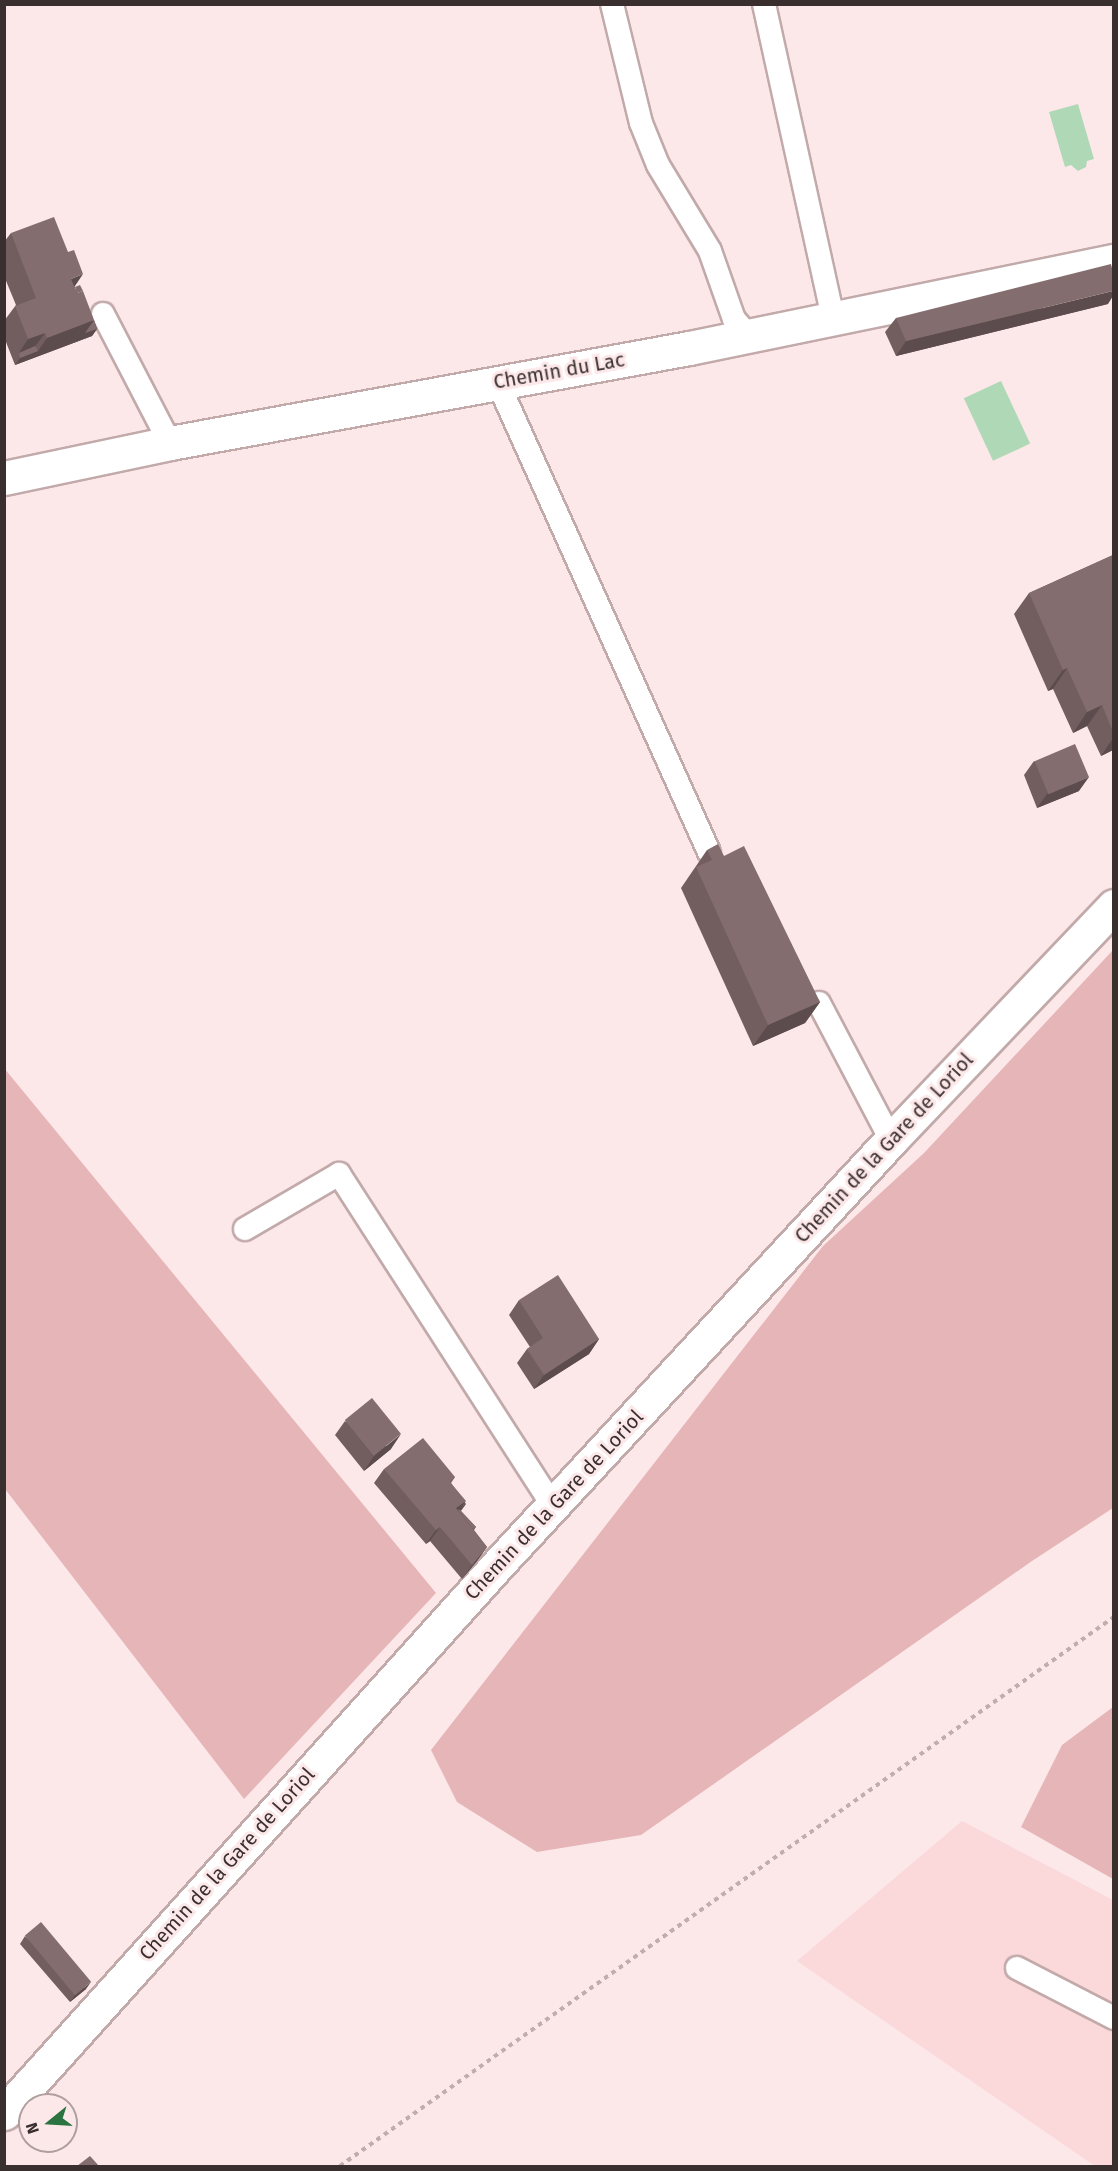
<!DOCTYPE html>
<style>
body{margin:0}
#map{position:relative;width:1118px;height:2171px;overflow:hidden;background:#fde8e9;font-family:"Fira Sans",sans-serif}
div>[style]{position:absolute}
.built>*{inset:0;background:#fbd8da}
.green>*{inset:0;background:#e6b5b8}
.water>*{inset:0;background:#aed8b6;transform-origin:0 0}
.path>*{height:4px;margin-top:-2px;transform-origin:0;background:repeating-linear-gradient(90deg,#c0aeaf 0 4.5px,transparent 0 9px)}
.roads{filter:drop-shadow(2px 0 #c2a9aa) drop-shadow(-2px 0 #c2a9aa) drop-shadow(0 2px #c2a9aa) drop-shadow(0 -2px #c2a9aa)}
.service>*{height:22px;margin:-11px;padding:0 11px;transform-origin:11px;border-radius:11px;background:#fff}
.minor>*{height:33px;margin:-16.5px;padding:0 16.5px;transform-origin:16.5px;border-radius:16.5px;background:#fff}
.tertiary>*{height:33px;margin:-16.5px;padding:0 16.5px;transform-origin:16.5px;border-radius:16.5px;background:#fff}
.wall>*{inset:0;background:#725e5f}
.shaded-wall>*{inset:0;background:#5c4c4d}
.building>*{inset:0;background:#846d6e;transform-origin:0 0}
span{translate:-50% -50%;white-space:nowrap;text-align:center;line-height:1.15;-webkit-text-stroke:6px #fde8e9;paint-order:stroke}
.street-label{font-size:20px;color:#392f2f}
.frame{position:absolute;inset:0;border:6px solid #392f2f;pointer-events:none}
.north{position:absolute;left:18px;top:2093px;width:60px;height:60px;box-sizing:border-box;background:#fde8e9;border:2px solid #af9e9f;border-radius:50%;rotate:252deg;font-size:16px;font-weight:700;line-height:24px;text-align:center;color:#392f2f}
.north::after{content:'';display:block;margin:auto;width:21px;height:27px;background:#2b7441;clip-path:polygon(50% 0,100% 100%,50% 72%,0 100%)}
</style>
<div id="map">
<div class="built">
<i style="clip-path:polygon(962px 1821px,1113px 1900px,1113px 2166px,1095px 2166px,797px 1961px)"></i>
</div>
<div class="green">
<i style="clip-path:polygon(1113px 950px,1113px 1508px,1032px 1561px,641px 1835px,537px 1852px,457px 1802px,431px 1750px,823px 1246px,924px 1153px)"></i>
<i style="clip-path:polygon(4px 1068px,436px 1593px,244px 1799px,5px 1489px)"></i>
<i style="clip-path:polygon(1113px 1707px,1113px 1879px,1021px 1827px,1062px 1745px)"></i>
</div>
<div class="water">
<i style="clip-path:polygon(1078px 104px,1094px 159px,1087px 161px,1086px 167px,1078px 171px,1071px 165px,1065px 167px,1049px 112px)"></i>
<i style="left:1001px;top:381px;width:69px;height:41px;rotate:65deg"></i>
</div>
<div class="path">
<i style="left:340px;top:2166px;width:949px;rotate:-35.35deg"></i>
</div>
<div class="roads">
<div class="service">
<i style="left:612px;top:4px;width:122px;rotate:76.3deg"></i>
<i style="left:641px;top:123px;width:45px;rotate:68deg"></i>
<i style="left:658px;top:165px;width:100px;rotate:58.8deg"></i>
<i style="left:710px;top:251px;width:72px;rotate:70.6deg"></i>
<i style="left:734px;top:319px;width:23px;rotate:49deg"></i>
<i style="left:764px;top:4px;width:322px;rotate:77.6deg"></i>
<i style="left:103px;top:314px;width:145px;rotate:62.6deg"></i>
<i style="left:498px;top:383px;width:514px;rotate:65.78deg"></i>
<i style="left:819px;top:1003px;width:155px;rotate:62.3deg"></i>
<i style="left:245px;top:1229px;width:109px;rotate:-30.3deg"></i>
<i style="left:339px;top:1174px;width:395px;rotate:57.2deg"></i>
<i style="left:1017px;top:1968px;width:109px;rotate:27.3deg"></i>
</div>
<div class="minor">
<i style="left:4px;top:478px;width:170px;rotate:-11.9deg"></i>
<i style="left:170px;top:443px;width:528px;rotate:-10.37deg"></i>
<i style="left:689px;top:348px;width:434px;rotate:-11.6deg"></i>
</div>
<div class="tertiary">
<i style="left:4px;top:2113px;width:744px;rotate:-48deg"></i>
<i style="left:502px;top:1560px;width:572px;rotate:-47.19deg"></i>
<i style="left:891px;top:1140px;width:323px;rotate:-46.4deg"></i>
</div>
</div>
<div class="wall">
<i style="clip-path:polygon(11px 233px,74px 286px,97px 329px,92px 336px,15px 365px,4px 337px,4px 321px,16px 305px,4px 276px,4px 242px)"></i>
<i style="clip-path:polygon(1108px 304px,896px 356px,885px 332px,896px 318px)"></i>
<i style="clip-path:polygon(1113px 555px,1113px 750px,1101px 756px,1087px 726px,1073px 733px,1053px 689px,1048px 691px,1014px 614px,1029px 593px)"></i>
<i style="clip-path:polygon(1034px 761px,1079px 791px,1037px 808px,1024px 775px)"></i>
<i style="clip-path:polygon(707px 850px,724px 856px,820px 1002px,805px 1023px,753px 1046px,681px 888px)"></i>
<i style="clip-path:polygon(519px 1300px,599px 1339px,589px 1354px,534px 1389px,517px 1363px,527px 1349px,530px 1347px,509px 1315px)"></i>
<i style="clip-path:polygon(345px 1421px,391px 1449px,364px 1471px,335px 1435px)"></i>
<i style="clip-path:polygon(384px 1469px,455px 1477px,451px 1483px,466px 1504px,461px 1511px,476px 1527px,474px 1530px,487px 1547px,477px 1561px,462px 1579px,430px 1541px,426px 1544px,374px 1483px)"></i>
<i style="clip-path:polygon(25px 1936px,86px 1989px,70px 2002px,20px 1944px)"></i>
</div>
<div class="shaded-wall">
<i style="clip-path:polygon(83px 274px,69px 295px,71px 279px)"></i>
<i style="clip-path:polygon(1113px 291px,1113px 296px,1108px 304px,896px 356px,906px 341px)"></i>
<i style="clip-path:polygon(94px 320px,97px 329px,92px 336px,15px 365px,20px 358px,38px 351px,47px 338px)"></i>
<i style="clip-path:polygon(45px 333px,30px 353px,19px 353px,28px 339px)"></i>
<i style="clip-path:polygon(1067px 668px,1053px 689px,1048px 691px,1063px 670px)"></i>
<i style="clip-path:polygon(1102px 705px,1087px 726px,1073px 733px,1087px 712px)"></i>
<i style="clip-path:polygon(1113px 738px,1113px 750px,1101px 756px)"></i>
<i style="clip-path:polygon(1089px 777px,1079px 791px,1037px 808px,1047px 794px)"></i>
<i style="clip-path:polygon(820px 1002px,805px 1023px,753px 1046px,768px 1025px)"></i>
<i style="clip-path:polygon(599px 1339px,589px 1354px,534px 1389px,544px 1375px)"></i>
<i style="clip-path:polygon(401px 1434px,391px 1449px,364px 1471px,374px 1456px)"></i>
<i style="clip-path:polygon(466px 1501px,461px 1508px,466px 1504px,460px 1511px,453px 1517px,456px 1508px)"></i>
<i style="clip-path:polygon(440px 1527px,430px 1541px,426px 1544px,436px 1530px)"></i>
<i style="clip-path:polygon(487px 1547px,477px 1561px,462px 1579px,472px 1565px)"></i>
<i style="clip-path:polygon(91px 1982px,86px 1989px,70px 2002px,75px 1995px)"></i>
</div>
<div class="building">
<i style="clip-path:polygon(54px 217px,68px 252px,74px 250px,83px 274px,71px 279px,77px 293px,83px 291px,94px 320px,47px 338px,45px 333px,28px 339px,15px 306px,36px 298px,11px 233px)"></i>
<i style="clip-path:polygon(1111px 264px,1113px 272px,1113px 291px,906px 341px,896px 318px)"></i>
<i style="clip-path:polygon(80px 285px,83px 291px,77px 293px,75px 287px)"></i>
<i style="clip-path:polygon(94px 320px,97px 329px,85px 333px)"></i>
<i style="clip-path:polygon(35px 346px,38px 351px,20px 358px,19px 353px)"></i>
<i style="clip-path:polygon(1113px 555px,1113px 732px,1102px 705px,1087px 712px,1067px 668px,1063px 670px,1029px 593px)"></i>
<i style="left:1075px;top:744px;width:36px;height:44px;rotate:67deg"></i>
<i style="clip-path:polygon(718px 844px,724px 856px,744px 846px,820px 1002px,768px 1025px,696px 867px,712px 860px,707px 850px)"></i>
<i style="clip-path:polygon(558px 1275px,599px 1339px,544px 1375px,527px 1349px,543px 1338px,519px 1300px)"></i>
<i style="left:372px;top:1398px;width:46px;height:35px;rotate:51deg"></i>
<i style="clip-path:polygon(423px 1438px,455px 1477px,450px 1482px,466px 1501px,456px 1508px,487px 1547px,472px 1565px,440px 1527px,436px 1530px,384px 1469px)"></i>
<i style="clip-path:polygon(459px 1509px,476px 1527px,473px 1529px,458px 1510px)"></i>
<i style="left:41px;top:1922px;width:78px;height:21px;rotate:50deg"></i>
<i style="clip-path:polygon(90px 2156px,99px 2166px,77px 2166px)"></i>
</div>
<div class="street-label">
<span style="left:559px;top:371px;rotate:-10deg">Chemin du Lac</span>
<span style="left:884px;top:1148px;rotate:-47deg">Chemin de la Gare de Loriol</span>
<span style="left:554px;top:1505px;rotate:-47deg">Chemin de la Gare de Loriol</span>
<span style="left:227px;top:1864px;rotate:-48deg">Chemin de la Gare de Loriol</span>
</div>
<div class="frame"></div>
<div class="north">N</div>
</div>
